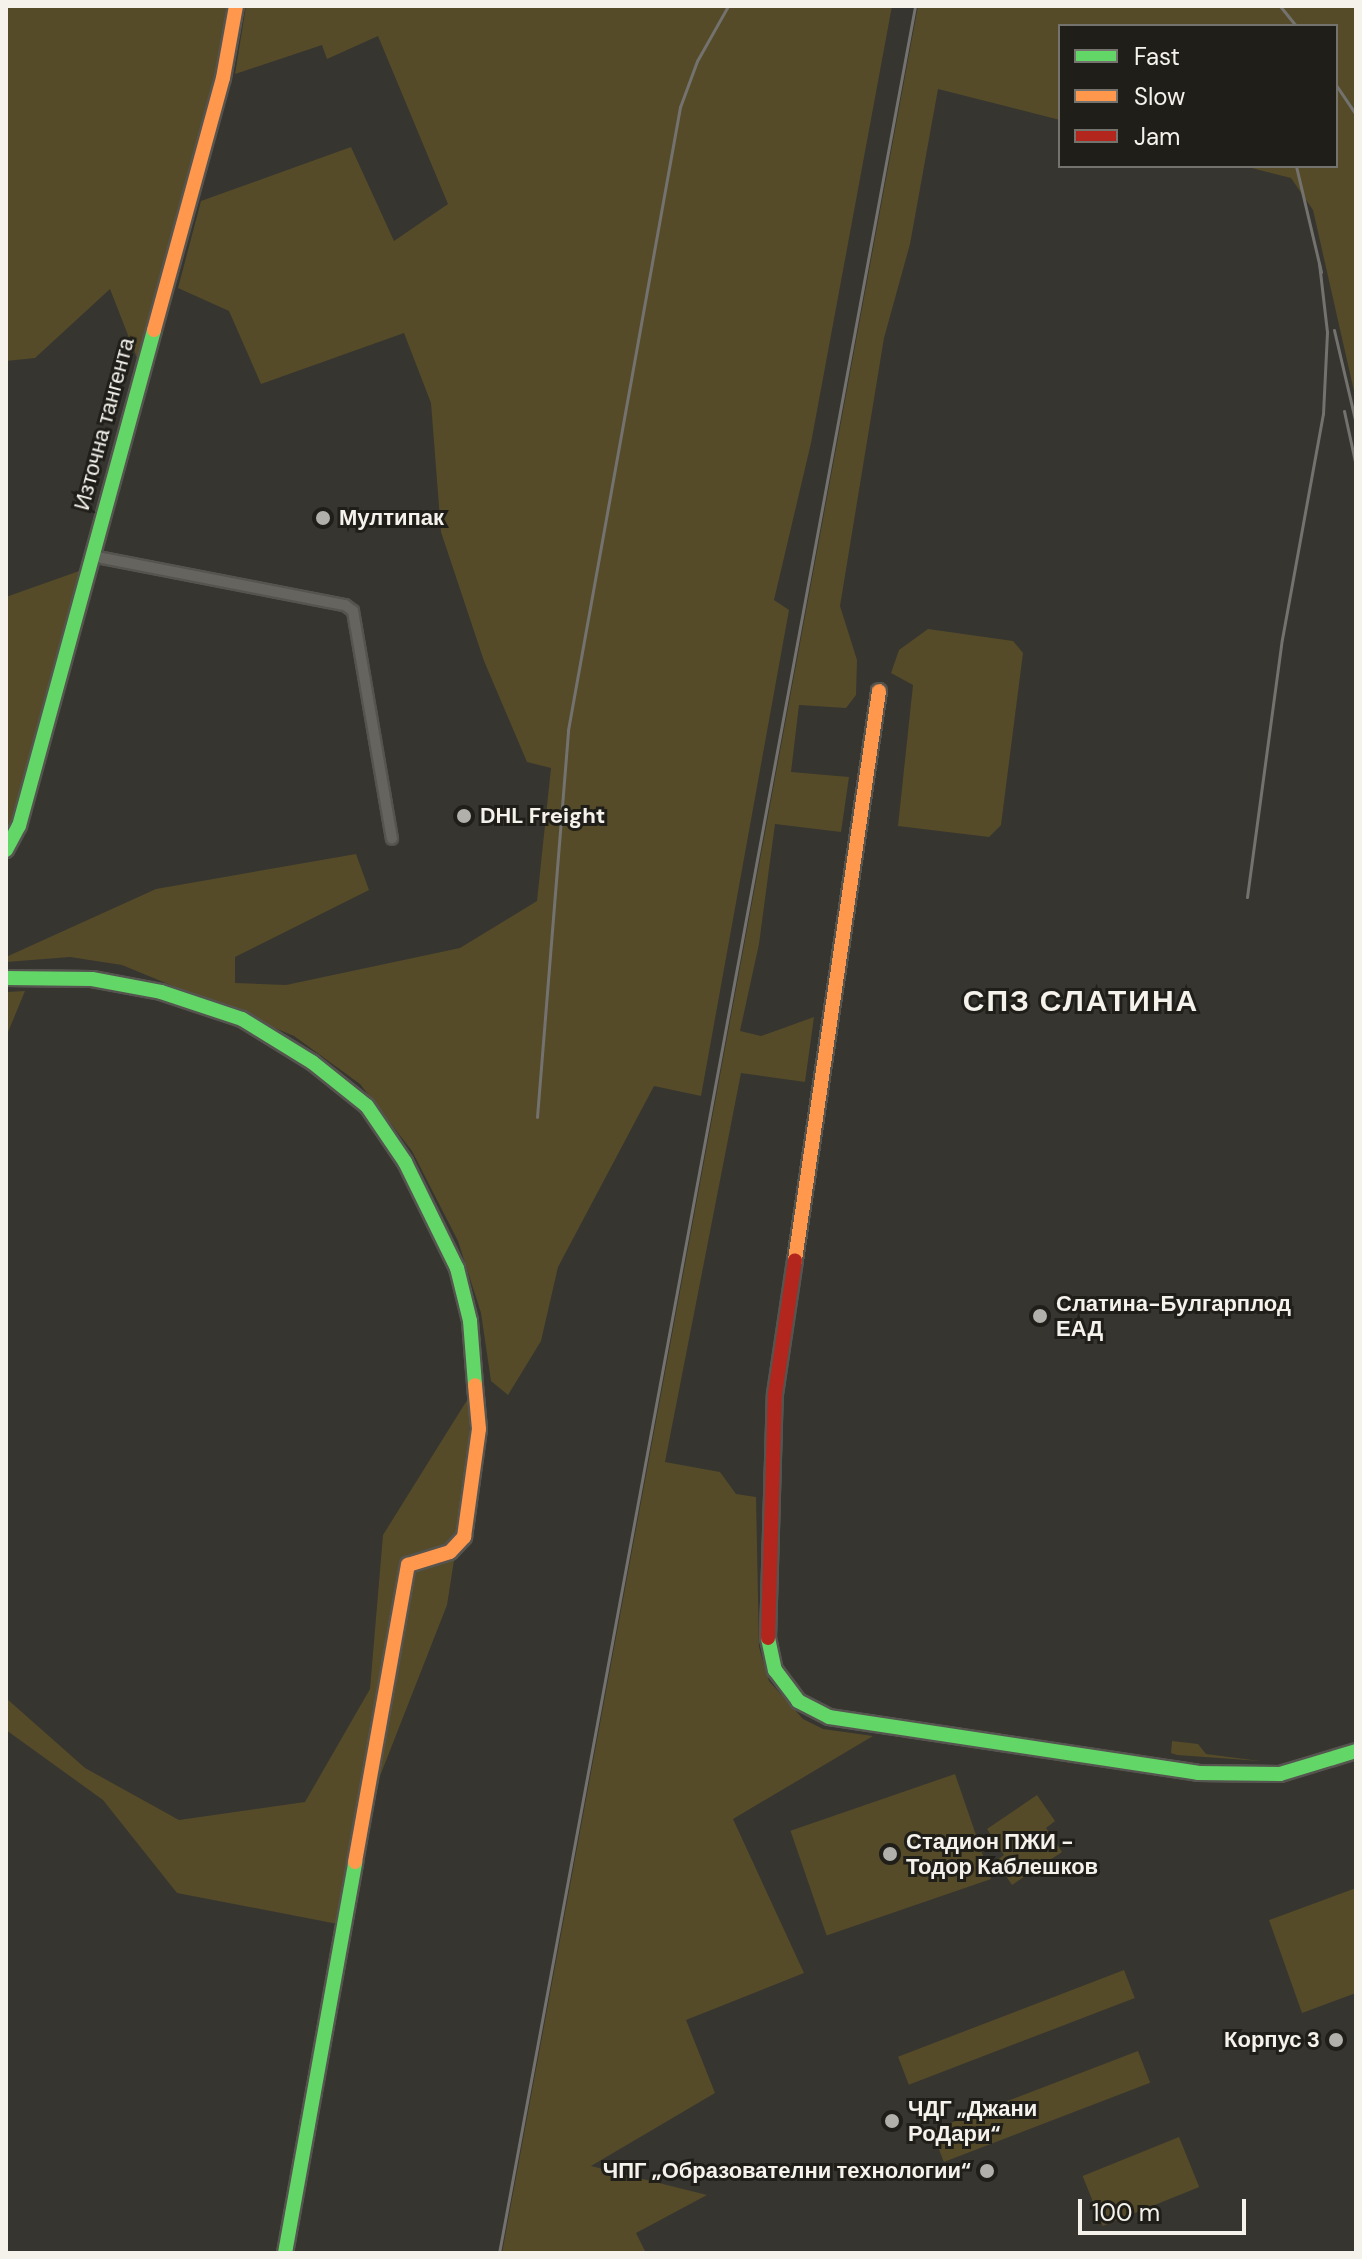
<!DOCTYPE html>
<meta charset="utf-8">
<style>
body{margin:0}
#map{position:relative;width:1362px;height:2259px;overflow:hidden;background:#363530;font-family:"DM Sans",sans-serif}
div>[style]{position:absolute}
.green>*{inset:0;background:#554b29;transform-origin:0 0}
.roads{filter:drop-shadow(2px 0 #55544f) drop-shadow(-2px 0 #55544f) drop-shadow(0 2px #55544f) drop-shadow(0 -2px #55544f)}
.street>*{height:10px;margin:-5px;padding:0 5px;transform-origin:5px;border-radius:5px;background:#65645f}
.fast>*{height:14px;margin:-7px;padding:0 7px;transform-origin:7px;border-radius:7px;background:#63d668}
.slow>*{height:14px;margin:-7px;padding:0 7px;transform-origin:7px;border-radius:7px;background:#ff974d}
.jam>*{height:14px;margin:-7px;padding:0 7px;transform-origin:7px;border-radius:7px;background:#b3261e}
.rail>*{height:3px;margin:-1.5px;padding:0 1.5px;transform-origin:1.5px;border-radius:1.5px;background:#74726f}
.dots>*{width:22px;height:22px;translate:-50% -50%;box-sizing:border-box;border:4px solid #201e19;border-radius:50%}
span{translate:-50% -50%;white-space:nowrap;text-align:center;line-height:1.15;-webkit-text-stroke:6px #201e19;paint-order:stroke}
.street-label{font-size:22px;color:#f4f2eb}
.poi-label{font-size:22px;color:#f4f2eb;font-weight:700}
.left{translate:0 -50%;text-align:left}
.right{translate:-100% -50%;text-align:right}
.district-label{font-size:30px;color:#f4f2eb;font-weight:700;letter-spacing:2px}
.frame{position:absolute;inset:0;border:8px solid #f4f2eb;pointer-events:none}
.legend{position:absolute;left:1058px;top:24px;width:280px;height:144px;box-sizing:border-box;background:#201e19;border:2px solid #75736d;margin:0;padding:10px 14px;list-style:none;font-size:24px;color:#f4f2eb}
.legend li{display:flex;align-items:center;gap:16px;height:40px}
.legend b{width:40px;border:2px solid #75736d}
.scale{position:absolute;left:1078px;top:2199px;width:168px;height:36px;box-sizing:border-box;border:4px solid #f4f2eb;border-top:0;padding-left:10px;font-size:24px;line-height:28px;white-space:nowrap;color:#f4f2eb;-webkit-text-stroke:6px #201e19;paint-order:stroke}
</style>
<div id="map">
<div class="green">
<i style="clip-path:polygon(6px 6px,227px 6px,215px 75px,137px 358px,110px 289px,35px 358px,6px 361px)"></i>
<i style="clip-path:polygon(246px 6px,892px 6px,811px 443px,774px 600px,789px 610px,701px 1096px,654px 1086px,558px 1267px,541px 1341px,508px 1395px,491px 1381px,481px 1313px,458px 1241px,412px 1151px,360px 1084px,294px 1036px,122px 965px,70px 957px,6px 962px,6px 957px,156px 889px,356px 854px,369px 890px,235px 957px,235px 983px,286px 985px,460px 948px,537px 901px,551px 768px,527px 762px,484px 661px,441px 532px,431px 403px,404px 333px,261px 384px,229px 311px,178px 288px,201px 201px,351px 147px,394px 241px,448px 204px,378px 36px,327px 59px,322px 45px,235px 74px)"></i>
<i style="clip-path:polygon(918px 6px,1356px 6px,1356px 400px,1313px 210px,1291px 178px,1244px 166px,1336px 166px,1336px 26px,1060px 26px,1060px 120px,938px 89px,910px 244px,884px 338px,840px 606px,857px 660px,856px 695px,846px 708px,799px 705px,791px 772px,849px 777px,841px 832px,775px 824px,759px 944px,740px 1031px,761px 1036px,814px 1017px,805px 1082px,741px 1073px,665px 1462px,720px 1472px,736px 1494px,756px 1497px,759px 1647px,769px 1681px,803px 1719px,823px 1729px,873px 1736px,733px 1819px,804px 1973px,686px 2020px,715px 2093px,591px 2166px,707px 2195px,636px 2233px,646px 2253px,502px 2253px)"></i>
<i style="clip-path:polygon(82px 570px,12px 823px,6px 833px,6px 597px)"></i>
<i style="clip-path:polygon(928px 629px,1013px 641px,1023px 653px,1001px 825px,989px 837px,898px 826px,913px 685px,891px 673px,899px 650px)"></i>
<i style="clip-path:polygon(25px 991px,6px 1037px,6px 992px)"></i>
<i style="clip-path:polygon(469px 1397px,469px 1465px,447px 1605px,380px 1776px,348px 1926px,177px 1893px,103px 1800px,6px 1730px,6px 1698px,85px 1768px,179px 1820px,305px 1802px,370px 1689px,383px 1535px)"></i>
<i style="clip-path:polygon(1172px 1741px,1198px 1744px,1206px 1754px,1260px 1761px,1177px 1755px,1171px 1753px)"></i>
<i style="left:955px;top:1774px;width:111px;height:174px;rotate:71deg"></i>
<i style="clip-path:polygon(1037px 1795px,1055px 1821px,1046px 1828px,1062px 1852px,1012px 1885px,996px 1861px,1004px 1855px,987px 1829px)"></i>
<i style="clip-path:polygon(1356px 1888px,1356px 1993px,1302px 2013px,1269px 1920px)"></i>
<i style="left:1124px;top:1970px;width:30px;height:242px;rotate:69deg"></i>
<i style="left:1138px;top:2051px;width:34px;height:221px;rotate:69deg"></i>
<i style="left:1179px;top:2137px;width:54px;height:104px;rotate:68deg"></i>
</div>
<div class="roads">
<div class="street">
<i style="left:92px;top:556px;width:258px;rotate:11deg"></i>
<i style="left:345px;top:605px;width:10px;rotate:37deg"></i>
<i style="left:353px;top:611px;width:231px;rotate:80.3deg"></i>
</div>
<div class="fast">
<i style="left:6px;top:850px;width:27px;rotate:-62deg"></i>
<i style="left:19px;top:826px;width:514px;rotate:-74.77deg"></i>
<i style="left:6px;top:978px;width:86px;rotate:0.7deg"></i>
<i style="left:92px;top:979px;width:70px;rotate:10.7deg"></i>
<i style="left:161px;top:992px;width:85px;rotate:18.4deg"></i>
<i style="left:242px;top:1019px;width:82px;rotate:31.6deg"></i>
<i style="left:312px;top:1062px;width:70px;rotate:38.7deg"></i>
<i style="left:367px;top:1106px;width:68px;rotate:55.8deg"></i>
<i style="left:405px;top:1162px;width:118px;rotate:63.9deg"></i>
<i style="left:457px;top:1268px;width:55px;rotate:76.2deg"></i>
<i style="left:470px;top:1321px;width:64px;rotate:85.5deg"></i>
<i style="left:768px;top:1638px;width:33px;rotate:78deg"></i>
<i style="left:775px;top:1670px;width:39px;rotate:53deg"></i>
<i style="left:798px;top:1701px;width:35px;rotate:27deg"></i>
<i style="left:829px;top:1717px;width:373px;rotate:8.6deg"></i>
<i style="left:1198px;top:1773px;width:82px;rotate:0.7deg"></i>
<i style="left:1280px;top:1774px;width:79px;rotate:-16.8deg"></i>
<i style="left:285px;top:2253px;width:397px;rotate:-79.8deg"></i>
</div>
<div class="slow">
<i style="left:154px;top:330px;width:261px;rotate:-74.7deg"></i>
<i style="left:223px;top:78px;width:73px;rotate:-79.8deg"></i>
<i style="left:795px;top:1260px;width:575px;rotate:-81.6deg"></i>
<i style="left:355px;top:1862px;width:302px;rotate:-79.9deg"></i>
<i style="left:408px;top:1565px;width:44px;rotate:-17.2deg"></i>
<i style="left:450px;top:1552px;width:21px;rotate:-47deg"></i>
<i style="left:464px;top:1537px;width:109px;rotate:-82.1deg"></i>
<i style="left:479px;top:1429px;width:44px;rotate:-95.2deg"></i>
</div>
<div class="jam">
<i style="left:768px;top:1638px;width:244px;rotate:-88.4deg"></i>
<i style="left:775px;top:1394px;width:135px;rotate:-81.5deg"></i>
</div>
</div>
<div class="rail">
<i style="left:1280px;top:6px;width:26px;rotate:51deg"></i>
<i style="left:1336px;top:85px;width:36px;rotate:56deg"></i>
<i style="left:1296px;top:166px;width:109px;rotate:76.7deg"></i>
<i style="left:1334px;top:330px;width:97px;rotate:76.8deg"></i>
<i style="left:1344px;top:411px;width:56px;rotate:77.7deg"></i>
<i style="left:1247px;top:897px;width:260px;rotate:-82.3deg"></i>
<i style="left:1282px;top:639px;width:229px;rotate:-79.7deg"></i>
<i style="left:1323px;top:414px;width:82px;rotate:-87.2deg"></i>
<i style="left:1327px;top:332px;width:69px;rotate:-96.6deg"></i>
<i style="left:537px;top:1117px;width:388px;rotate:-85.4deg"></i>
<i style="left:568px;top:730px;width:633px;rotate:-79.81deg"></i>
<i style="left:680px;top:107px;width:49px;rotate:-69.7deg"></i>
<i style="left:697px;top:61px;width:63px;rotate:-60.6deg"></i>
<i style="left:499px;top:2253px;width:2285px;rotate:-79.51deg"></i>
</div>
<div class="dots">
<i style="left:323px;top:518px;background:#b2b0aa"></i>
<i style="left:464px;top:816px;background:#b2b0aa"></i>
<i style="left:1040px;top:1316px;background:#b2b0aa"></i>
<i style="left:890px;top:1854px;background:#b2b0aa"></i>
<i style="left:1336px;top:2040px;background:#b2b0aa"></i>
<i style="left:892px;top:2121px;background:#b2b0aa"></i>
<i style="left:987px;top:2171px;background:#b2b0aa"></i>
</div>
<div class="street-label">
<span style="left:104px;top:424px;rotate:-75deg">Източна тангента</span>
</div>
<div class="poi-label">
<span class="left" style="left:339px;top:518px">Мултипак</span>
<span class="left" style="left:480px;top:816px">DHL Freight</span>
<span class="left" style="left:1056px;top:1316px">Слатина-Булгарплод<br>ЕАД</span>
<span class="left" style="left:906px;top:1854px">Стадион ПЖИ -<br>Тодор Каблешков</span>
<span class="right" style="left:1320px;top:2040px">Корпус 3</span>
<span class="left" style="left:908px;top:2121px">ЧДГ „Джани<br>РоДари“</span>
<span class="right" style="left:971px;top:2171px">ЧПГ „Образователни технологии“</span>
</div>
<div class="district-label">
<span style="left:1081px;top:1001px">СПЗ СЛАТИНА</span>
</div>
<div class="frame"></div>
<ul class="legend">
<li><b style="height:10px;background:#63d668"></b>Fast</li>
<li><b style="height:10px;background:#ff974d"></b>Slow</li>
<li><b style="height:10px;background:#b3261e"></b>Jam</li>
</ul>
<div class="scale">100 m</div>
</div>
